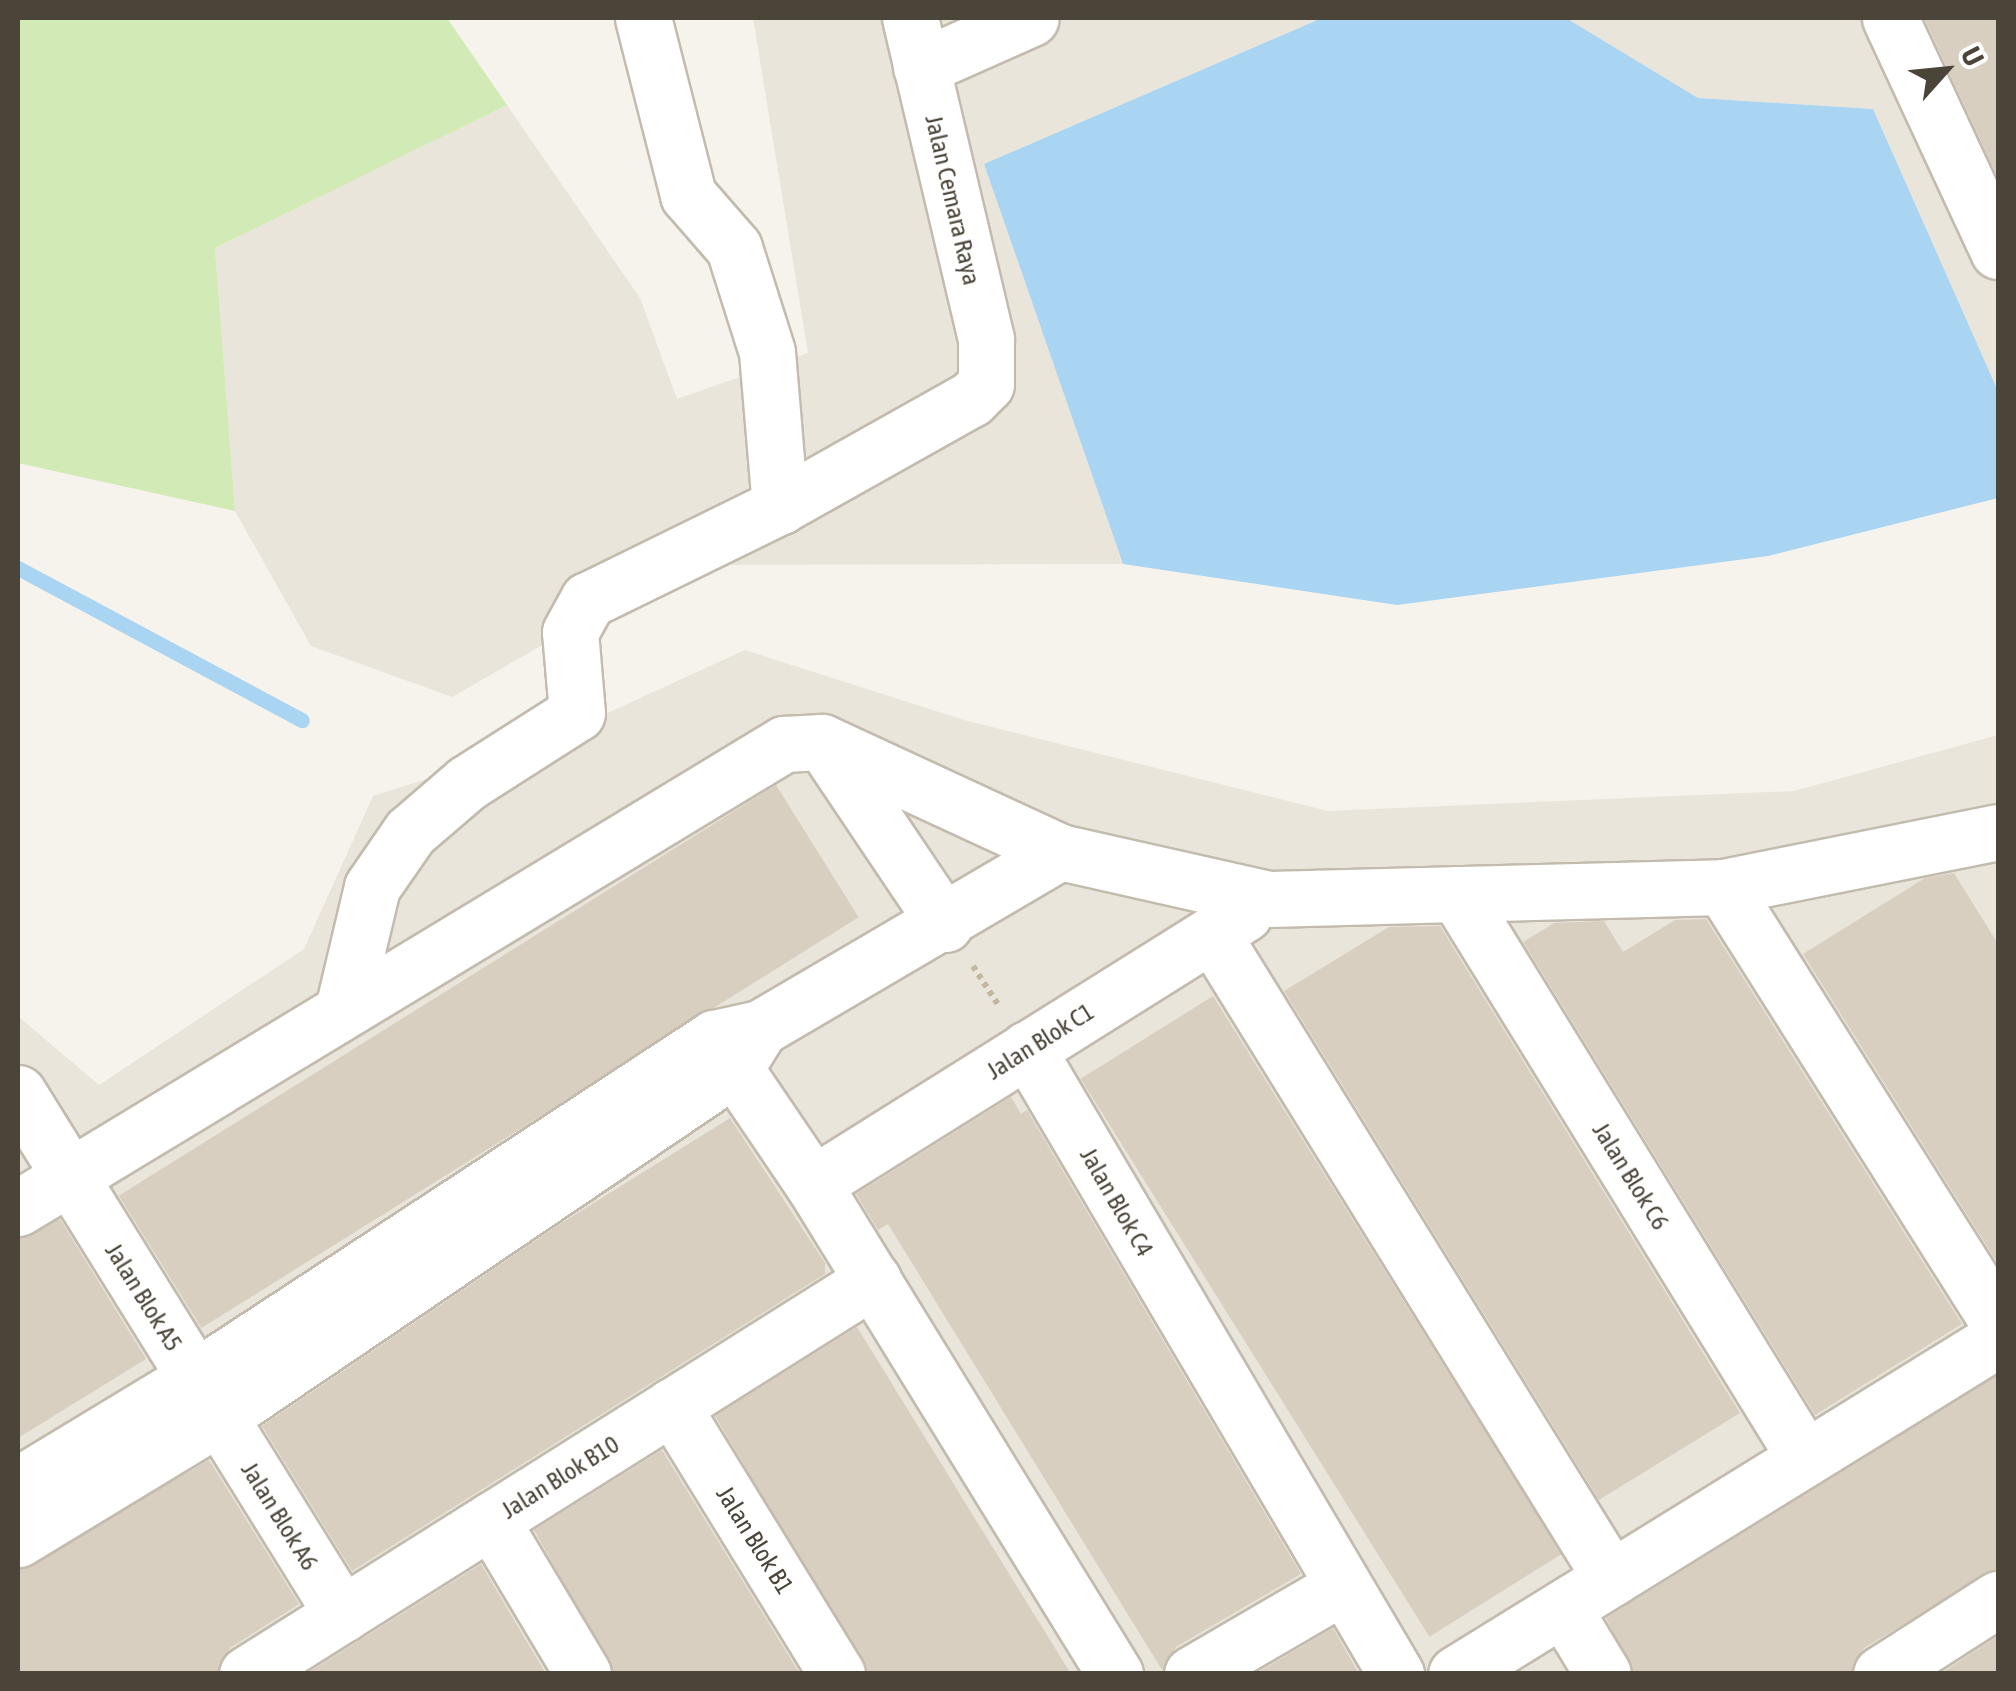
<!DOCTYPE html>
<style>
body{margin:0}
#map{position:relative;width:2016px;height:1691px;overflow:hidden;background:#f6f3ec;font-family:"Asap Condensed",sans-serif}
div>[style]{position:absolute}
.residential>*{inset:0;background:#eae5da}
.green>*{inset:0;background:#d2eab5}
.water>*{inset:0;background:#a9d4f2}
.stream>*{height:15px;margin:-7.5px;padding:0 7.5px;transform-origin:7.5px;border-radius:7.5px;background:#a9d4f2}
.building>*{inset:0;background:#d8cfc1;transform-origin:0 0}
.path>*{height:6px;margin-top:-3px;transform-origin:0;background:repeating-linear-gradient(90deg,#c4b79f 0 5px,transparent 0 10px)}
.roads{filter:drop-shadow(2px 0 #c2bbae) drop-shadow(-2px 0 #c2bbae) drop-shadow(0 2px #c2bbae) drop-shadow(0 -2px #c2bbae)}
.minor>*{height:55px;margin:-27.5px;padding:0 27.5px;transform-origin:27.5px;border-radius:27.5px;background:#fff}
span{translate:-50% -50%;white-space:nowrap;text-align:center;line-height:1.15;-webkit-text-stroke:9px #fff;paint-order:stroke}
.street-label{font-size:25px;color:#4b4439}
.frame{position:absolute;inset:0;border:20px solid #4b4439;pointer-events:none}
.north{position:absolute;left:1896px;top:20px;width:100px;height:100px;-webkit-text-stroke:8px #fff;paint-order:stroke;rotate:63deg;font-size:28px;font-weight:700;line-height:40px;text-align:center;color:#4b4439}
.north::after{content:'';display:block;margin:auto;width:35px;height:45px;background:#4b4439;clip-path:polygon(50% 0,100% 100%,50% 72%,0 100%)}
</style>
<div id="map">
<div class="residential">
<i style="clip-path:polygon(753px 18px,1322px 18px,984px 164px,1123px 564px,682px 565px,452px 697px,311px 646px,235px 511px,215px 248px,507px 105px,640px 298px,677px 399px,808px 353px)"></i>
<i style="clip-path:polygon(1566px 18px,1998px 18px,1998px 391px,1873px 109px,1698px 98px)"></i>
<i style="clip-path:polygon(745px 650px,964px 720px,1328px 811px,1794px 791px,1998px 735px,1998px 1673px,18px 1673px,18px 1016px,99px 1085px,304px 949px,373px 796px,544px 742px)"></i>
</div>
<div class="green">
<i style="clip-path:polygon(18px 18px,447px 18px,507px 105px,215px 248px,235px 511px,18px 463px)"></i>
</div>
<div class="water">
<i style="clip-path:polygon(1322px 18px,1566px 18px,1698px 98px,1873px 109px,1998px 391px,1998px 498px,1768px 556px,1397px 605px,1123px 564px,984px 164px)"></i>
</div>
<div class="stream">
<i style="left:18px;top:568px;width:322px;rotate:28.2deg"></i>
</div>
<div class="building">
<i style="clip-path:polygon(1924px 18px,1998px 18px,1998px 178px)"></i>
<i style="left:776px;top:785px;width:156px;height:775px;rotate:58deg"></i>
<i style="clip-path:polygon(1954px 873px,1998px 944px,1998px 1264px,1803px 954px,1925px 878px)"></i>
<i style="clip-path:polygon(1706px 919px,1962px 1324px,1815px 1415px,1523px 942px,1554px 923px,1604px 921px,1623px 952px,1675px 920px)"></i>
<i style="clip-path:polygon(1440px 926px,1740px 1413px,1599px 1500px,1284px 991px,1389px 927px)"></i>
<i style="left:1213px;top:996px;width:658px;height:156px;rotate:58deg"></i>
<i style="clip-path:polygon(1011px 1097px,1021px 1114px,1027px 1110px,1301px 1574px,1176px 1647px,1162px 1670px,888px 1224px,878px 1230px,856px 1194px)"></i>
<i style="clip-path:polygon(730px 1118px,825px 1263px,825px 1274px,352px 1571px,262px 1426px,560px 1224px)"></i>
<i style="clip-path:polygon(60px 1219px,146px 1359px,18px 1438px,18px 1239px)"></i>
<i style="clip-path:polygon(857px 1327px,966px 1504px,1071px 1674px,868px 1674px,715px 1416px)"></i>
<i style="clip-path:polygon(1998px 1375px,1998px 1568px,1864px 1648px,1850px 1674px,1634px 1674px,1606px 1618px)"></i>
<i style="clip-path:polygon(662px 1450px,800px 1674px,614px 1674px,534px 1530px)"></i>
<i style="clip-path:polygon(209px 1460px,299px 1604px,230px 1648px,216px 1674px,18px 1674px,18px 1570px)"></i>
<i style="clip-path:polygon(481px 1564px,546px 1674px,306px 1674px)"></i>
<i style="clip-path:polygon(1333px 1628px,1359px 1674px,1255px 1674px)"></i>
<i style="clip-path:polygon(1998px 1636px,1998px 1674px,1940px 1674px)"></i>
</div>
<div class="path">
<i style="left:973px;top:966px;width:48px;rotate:57deg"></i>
</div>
<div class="roads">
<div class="minor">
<i style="left:643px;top:18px;width:183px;rotate:75.7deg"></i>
<i style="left:688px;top:195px;width:70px;rotate:49deg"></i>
<i style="left:734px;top:248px;width:109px;rotate:72.4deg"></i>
<i style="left:767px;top:352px;width:155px;rotate:85.2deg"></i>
<i style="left:1890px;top:18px;width:257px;rotate:65.1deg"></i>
<i style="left:921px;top:67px;width:120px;rotate:-24deg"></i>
<i style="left:824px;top:744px;width:217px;rotate:56.1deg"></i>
<i style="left:1723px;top:887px;width:515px;rotate:57.7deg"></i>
<i style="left:1457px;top:894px;width:663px;rotate:58.32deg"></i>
<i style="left:1212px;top:934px;width:758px;rotate:58.22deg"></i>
<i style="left:343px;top:1009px;width:125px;rotate:-76.6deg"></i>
<i style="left:372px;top:887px;width:67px;rotate:-55.4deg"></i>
<i style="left:410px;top:832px;width:75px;rotate:-40.7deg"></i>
<i style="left:467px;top:783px;width:130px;rotate:-32.5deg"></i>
<i style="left:577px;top:713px;width:81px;rotate:-94.9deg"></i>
<i style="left:570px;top:632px;width:37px;rotate:-61deg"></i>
<i style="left:588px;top:600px;width:214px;rotate:-26.1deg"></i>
<i style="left:780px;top:506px;width:219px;rotate:-29.3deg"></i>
<i style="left:971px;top:399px;width:21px;rotate:-45deg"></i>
<i style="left:986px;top:384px;width:45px;rotate:-90deg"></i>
<i style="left:986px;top:339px;width:330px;rotate:-103.3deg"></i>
<i style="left:760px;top:1028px;width:348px;rotate:-30.4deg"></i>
<i style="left:714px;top:1038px;width:176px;rotate:55.9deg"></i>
<i style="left:813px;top:1184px;width:576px;rotate:58.35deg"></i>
<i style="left:1027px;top:1049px;width:726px;rotate:59.44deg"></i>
<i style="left:18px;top:1093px;width:614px;rotate:58.12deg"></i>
<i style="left:813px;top:1184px;width:509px;rotate:-32.07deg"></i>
<i style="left:18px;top:1208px;width:896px;rotate:-31.21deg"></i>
<i style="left:784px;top:744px;width:38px;rotate:-3deg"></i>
<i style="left:822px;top:742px;width:262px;rotate:24.8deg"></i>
<i style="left:1060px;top:852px;width:213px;rotate:12.7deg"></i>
<i style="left:1268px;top:899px;width:455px;rotate:-1.5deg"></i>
<i style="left:1723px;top:887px;width:280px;rotate:-11.3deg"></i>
<i style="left:672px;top:1406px;width:315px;rotate:58.4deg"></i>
<i style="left:18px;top:1485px;width:207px;rotate:-31.2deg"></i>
<i style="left:195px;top:1378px;width:620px;rotate:-33.23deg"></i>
<i style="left:714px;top:1038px;width:47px;rotate:-12.3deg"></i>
<i style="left:760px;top:1028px;width:46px;rotate:121.6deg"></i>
<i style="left:736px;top:1067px;width:624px;rotate:145.9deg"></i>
<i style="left:219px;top:1417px;width:235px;rotate:148.7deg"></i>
<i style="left:491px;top:1520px;width:179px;rotate:59.1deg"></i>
<i style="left:1563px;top:1608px;width:77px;rotate:58.8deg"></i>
<i style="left:247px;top:1674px;width:740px;rotate:-32.19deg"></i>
<i style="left:1192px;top:1674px;width:175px;rotate:-30.2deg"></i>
<i style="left:1456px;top:1674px;width:637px;rotate:-31.72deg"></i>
<i style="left:1881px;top:1674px;width:139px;rotate:-32.7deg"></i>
</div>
</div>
<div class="street-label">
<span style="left:953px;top:200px;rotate:77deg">Jalan Cemara Raya</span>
<span style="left:1040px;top:1041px;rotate:-32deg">Jalan Blok C1</span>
<span style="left:1631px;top:1176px;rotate:58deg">Jalan Blok C6</span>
<span style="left:1117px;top:1202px;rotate:60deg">Jalan Blok C4</span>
<span style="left:144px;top:1297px;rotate:58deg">Jalan Blok A5</span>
<span style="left:560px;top:1477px;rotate:-32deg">Jalan Blok B10</span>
<span style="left:280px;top:1516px;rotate:58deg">Jalan Blok A6</span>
<span style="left:755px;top:1540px;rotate:58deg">Jalan Blok B1</span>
</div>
<div class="frame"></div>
<div class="north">U</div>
</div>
